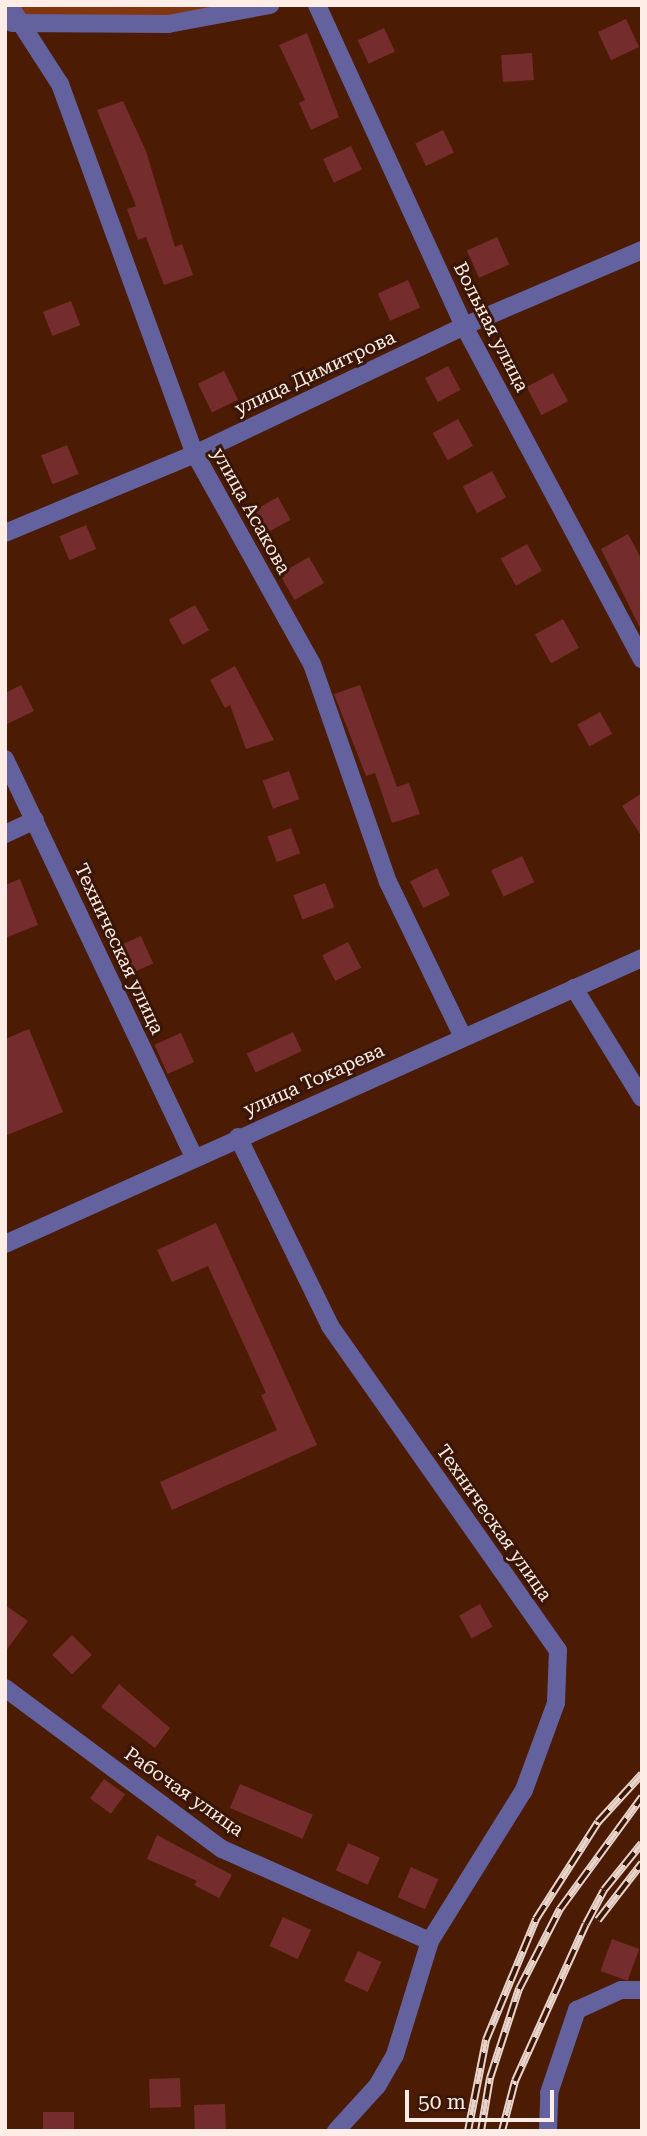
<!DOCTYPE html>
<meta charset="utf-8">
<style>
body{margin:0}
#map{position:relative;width:647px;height:2136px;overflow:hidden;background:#4b1b03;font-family:"Roboto Serif",serif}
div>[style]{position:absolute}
.green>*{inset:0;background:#823610}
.building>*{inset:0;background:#742d2c;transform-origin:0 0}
.minor>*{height:18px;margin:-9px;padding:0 9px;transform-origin:9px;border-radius:9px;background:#63629e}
.rail>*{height:8px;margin-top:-4px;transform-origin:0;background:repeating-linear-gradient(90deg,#391607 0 16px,#e8d4cb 0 32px);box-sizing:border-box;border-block:2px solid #e8d4cb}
span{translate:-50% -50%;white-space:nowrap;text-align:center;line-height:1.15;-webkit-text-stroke:6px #391607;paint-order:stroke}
.street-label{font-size:19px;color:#fdede6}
.frame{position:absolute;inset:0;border:7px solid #fdede6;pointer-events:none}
.scale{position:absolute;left:405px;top:2090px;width:149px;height:32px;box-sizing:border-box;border:4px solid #fdede6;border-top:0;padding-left:9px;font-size:21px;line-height:24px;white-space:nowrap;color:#fdede6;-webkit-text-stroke:5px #391607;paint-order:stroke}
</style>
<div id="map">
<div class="green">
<i style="clip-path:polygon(9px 5px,270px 5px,168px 24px,19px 24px)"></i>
</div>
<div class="building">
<i style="left:626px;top:19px;width:31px;height:31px;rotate:65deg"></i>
<i style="left:384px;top:28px;width:26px;height:29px;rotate:65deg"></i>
<i style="clip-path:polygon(307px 33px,339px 117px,311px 130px,299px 103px,305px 100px,279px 45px)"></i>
<i style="left:532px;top:53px;width:27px;height:31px;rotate:86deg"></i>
<i style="clip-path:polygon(123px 101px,146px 151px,175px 247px,182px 244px,193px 275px,164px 285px,146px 237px,138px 240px,127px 209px,136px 206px,97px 110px)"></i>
<i style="left:443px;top:130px;width:25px;height:31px;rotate:64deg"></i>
<i style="left:351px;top:146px;width:26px;height:31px;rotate:65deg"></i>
<i style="left:497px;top:237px;width:30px;height:33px;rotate:66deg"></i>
<i style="left:408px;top:280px;width:30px;height:33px;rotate:66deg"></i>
<i style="left:71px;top:301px;width:26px;height:30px;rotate:69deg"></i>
<i style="left:448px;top:366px;width:27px;height:26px;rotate:62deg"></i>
<i style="left:224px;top:371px;width:32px;height:29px;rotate:64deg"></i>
<i style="left:553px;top:373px;width:32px;height:30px;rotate:62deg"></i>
<i style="left:458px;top:419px;width:31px;height:29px;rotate:61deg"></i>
<i style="left:67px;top:445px;width:31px;height:28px;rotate:68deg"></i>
<i style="left:492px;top:471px;width:30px;height:33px;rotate:62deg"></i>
<i style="left:278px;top:497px;width:26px;height:31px;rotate:61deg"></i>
<i style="left:86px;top:525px;width:26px;height:29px;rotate:67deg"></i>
<i style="clip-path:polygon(628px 534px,642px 560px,642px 632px,601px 549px)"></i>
<i style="left:527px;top:544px;width:31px;height:30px;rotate:61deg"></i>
<i style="left:309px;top:557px;width:30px;height:34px;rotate:60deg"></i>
<i style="left:195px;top:605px;width:29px;height:30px;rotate:61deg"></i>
<i style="left:563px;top:619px;width:33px;height:32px;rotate:61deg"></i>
<i style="clip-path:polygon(235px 666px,274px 740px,246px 749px,230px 705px,225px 708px,210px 680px)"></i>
<i style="clip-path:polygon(21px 685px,34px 711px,5px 725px,5px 693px)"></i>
<i style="clip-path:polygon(360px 685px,397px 787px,409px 783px,420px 814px,392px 823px,375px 773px,366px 776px,334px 694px)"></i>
<i style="left:600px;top:712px;width:25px;height:26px;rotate:61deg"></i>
<i style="left:289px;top:771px;width:30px;height:28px;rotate:70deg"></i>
<i style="clip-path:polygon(642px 793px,642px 837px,622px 806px)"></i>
<i style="left:291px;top:828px;width:27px;height:25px;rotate:70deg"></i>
<i style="left:522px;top:856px;width:29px;height:34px;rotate:65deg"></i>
<i style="left:437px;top:868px;width:30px;height:30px;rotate:64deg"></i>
<i style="clip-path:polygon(20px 879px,38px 925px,5px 938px,5px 885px)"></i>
<i style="left:325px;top:883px;width:26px;height:34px;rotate:69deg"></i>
<i style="left:141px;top:936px;width:30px;height:34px;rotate:66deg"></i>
<i style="left:348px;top:942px;width:29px;height:29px;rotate:63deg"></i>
<i style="clip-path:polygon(29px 1029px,63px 1112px,5px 1136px,5px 1039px)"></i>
<i style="left:293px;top:1032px;width:21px;height:51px;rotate:65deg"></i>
<i style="left:181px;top:1033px;width:32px;height:29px;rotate:66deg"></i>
<i style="clip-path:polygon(216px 1223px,317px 1445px,172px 1510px,160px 1482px,277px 1430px,261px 1395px,266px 1393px,208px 1266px,172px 1282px,157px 1250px)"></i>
<i style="left:480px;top:1604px;width:26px;height:24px;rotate:61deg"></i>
<i style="clip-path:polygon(5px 1605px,28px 1621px,5px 1652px)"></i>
<i style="left:72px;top:1635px;width:28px;height:28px;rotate:45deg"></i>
<i style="clip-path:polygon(119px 1684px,170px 1728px,155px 1748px,101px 1707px)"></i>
<i style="left:104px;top:1779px;width:26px;height:24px;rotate:36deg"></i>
<i style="left:240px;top:1784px;width:79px;height:26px;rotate:23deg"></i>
<i style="clip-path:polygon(157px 1835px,232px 1875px,219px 1898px,194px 1885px,197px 1881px,147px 1859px)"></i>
<i style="left:348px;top:1843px;width:35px;height:30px;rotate:24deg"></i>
<i style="left:411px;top:1867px;width:30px;height:33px;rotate:24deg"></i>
<i style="left:283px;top:1917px;width:31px;height:32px;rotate:25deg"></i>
<i style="left:612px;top:1939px;width:29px;height:34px;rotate:20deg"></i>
<i style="left:358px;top:1951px;width:26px;height:33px;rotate:25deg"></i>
<i style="left:180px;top:2078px;width:29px;height:31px;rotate:88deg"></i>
<i style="left:225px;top:2104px;width:27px;height:31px;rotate:88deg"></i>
<i style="left:74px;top:2112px;width:19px;height:31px;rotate:90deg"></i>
</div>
<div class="minor">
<i style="left:9px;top:5px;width:94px;rotate:57.2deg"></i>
<i style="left:60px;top:84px;width:394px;rotate:70deg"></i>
<i style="left:195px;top:454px;width:240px;rotate:60.9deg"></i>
<i style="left:312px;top:664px;width:231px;rotate:70.8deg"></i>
<i style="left:388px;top:882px;width:170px;rotate:64.2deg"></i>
<i style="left:317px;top:5px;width:353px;rotate:65.4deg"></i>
<i style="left:464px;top:326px;width:378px;rotate:61.9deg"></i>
<i style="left:12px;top:23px;width:156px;rotate:0.4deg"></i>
<i style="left:168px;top:24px;width:104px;rotate:-10.6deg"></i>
<i style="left:5px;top:533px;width:206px;rotate:-22.6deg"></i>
<i style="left:195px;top:454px;width:298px;rotate:-25.4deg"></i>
<i style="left:464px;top:326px;width:194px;rotate:-23.1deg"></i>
<i style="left:5px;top:759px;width:441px;rotate:64.6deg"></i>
<i style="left:5px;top:834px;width:33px;rotate:-25deg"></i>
<i style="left:574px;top:988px;width:129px;rotate:58.3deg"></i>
<i style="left:238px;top:1137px;width:210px;rotate:64deg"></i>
<i style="left:330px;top:1326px;width:396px;rotate:54.9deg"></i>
<i style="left:558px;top:1650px;width:53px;rotate:92.2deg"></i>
<i style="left:556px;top:1703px;width:93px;rotate:110.2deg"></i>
<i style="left:524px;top:1790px;width:178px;rotate:121.9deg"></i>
<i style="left:430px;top:1941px;width:119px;rotate:107.1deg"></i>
<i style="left:395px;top:2055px;width:36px;rotate:120deg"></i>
<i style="left:377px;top:2086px;width:61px;rotate:132.3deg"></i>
<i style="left:5px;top:1244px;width:698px;rotate:-24.18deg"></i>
<i style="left:5px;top:1688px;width:270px;rotate:36.6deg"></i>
<i style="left:222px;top:1849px;width:227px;rotate:23.9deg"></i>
<i style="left:548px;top:2131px;width:38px;rotate:-88deg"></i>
<i style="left:549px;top:2093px;width:88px;rotate:-71.4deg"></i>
<i style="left:577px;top:2010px;width:48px;rotate:-24.4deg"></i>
<i style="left:621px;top:1990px;width:21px"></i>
</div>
<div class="rail">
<i style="left:598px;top:1920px;width:72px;rotate:-52.3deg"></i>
<i style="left:468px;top:2131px;width:93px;rotate:-78.8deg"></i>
<i style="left:486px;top:2040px;width:131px;rotate:-67.5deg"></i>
<i style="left:536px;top:1919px;width:115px;rotate:-57.4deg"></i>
<i style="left:598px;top:1822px;width:65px;rotate:-47.5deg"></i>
<i style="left:481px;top:2131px;width:54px;rotate:-80.4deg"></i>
<i style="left:490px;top:2078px;width:94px;rotate:-72deg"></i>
<i style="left:519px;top:1989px;width:90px;rotate:-62.9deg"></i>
<i style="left:560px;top:1909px;width:139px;rotate:-53.8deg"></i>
<i style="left:502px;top:2131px;width:52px;rotate:-75.4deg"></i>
<i style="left:515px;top:2081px;width:172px;rotate:-65.7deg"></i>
<i style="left:586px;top:1924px;width:38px;rotate:-62deg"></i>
<i style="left:604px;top:1890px;width:60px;rotate:-51deg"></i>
</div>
<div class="street-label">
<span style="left:491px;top:327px;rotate:63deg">Вольная улица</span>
<span style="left:315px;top:373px;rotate:-25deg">улица Димитрова</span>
<span style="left:251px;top:511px;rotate:61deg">улица Асакова</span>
<span style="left:119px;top:949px;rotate:65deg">Техническая улица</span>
<span style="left:314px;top:1080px;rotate:-24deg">улица Токарева</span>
<span style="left:494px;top:1523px;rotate:55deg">Техническая улица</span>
<span style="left:184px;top:1792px;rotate:35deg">Рабочая улица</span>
</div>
<div class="frame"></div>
<div class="scale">50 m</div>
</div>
